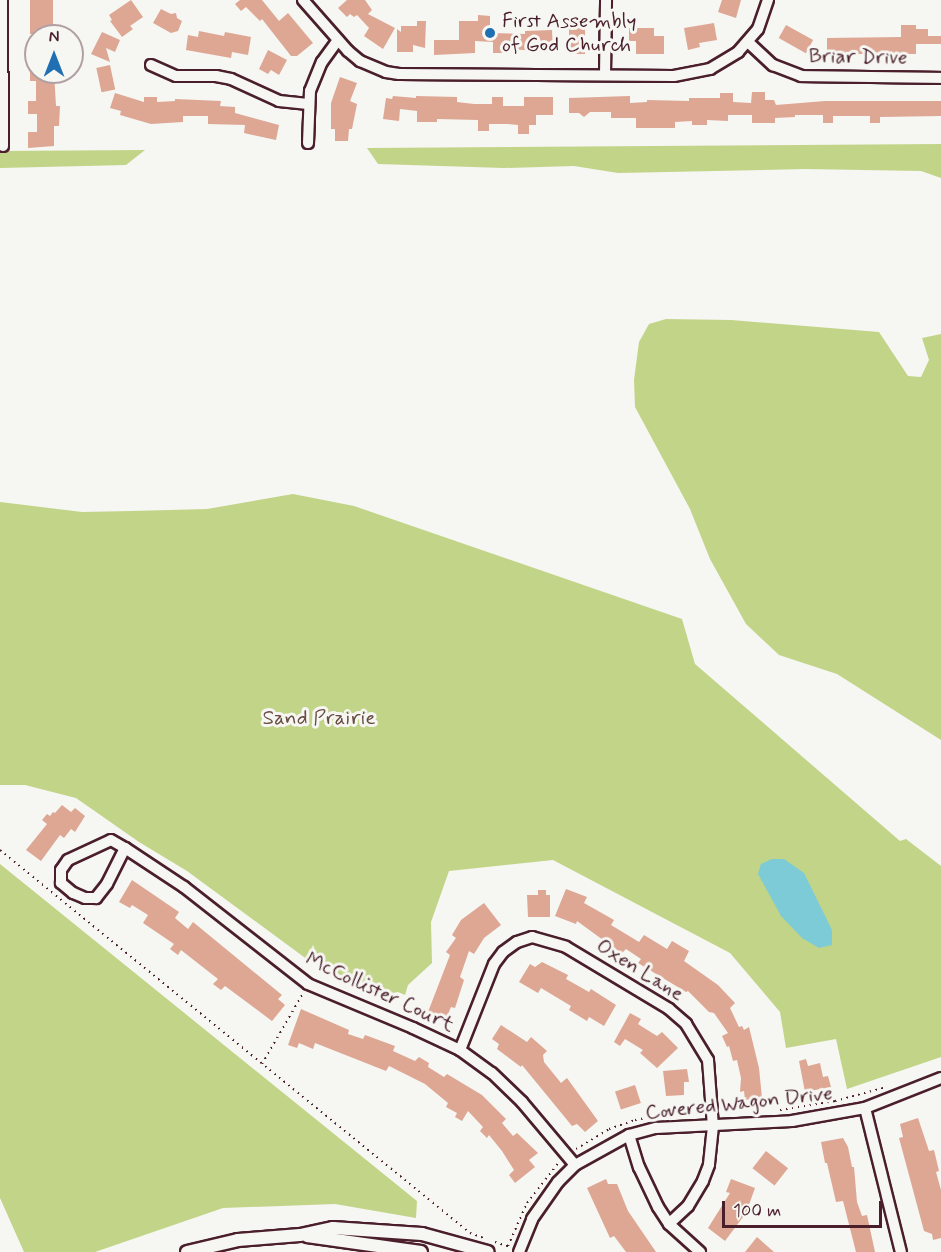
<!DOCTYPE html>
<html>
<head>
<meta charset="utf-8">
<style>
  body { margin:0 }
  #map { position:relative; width:941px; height:1252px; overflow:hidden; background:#f6f6f2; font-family:Mynerve,sans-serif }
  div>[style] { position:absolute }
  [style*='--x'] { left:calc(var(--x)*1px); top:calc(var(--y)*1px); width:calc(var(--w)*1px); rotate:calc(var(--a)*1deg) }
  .green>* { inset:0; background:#c2d488 }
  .water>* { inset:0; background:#7ccbd7 }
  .building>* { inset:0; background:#dda794; transform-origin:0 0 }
  .path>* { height:2px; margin-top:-1px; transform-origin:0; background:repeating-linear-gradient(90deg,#4a1f2b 0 1.5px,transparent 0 6px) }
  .roads { filter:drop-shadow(2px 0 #4a1f2b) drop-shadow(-2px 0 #4a1f2b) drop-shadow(0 2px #4a1f2b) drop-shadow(0 -2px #4a1f2b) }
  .minor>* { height:10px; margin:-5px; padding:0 5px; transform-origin:5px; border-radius:5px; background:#f6f6f2 }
  .tertiary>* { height:12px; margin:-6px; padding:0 6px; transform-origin:6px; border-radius:6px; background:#f6f6f2 }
  .dots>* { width:16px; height:16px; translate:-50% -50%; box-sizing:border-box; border:3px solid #f6f6f2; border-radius:50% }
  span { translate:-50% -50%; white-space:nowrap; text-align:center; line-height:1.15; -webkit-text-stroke:6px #f6f6f2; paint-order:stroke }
  .poi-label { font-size:21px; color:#4a1f2b }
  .left { translate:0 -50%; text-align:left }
  .street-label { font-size:21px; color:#4a1f2b }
  .park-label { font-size:21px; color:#684c42 }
  .north { position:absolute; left:24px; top:24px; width:60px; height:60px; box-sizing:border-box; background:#f6f6f2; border:2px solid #b1a0a2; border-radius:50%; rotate:0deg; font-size:16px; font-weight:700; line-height:24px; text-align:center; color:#4a1f2b }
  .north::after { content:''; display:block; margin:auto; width:21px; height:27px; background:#1f6fb2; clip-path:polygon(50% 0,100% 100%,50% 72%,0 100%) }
  .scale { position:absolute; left:722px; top:1201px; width:160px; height:27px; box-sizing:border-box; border:3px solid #4a1f2b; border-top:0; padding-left:8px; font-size:18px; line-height:21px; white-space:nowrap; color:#4a1f2b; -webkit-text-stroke:4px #f6f6f2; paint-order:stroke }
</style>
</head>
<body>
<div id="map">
  <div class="green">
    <div style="clip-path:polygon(941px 144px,941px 178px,921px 171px,805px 169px,618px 173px,574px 166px,504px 168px,378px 164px,367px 148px)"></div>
    <div style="clip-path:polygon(145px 150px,126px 165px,0 168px,0 151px)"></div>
    <div style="clip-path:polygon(666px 319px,731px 320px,879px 332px,908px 376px,921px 377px,929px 360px,922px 338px,941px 334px,941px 740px,837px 674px,779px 655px,746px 624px,710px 559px,690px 509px,635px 407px,634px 380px,639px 342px,649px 324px)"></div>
    <div style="clip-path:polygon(293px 494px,354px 506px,682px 619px,695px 664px,900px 841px,906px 839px,941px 866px,941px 1057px,847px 1089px,836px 1039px,786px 1048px,780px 1012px,730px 953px,553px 860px,449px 871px,431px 922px,432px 963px,408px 985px,405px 995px,398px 992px,384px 995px,308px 960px,187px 871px,139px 842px,76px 798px,25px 785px,0 785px,0 502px,82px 512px,132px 511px,207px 509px)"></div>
    <div style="clip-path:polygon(0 864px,417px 1201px,416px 1218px,335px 1204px,223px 1208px,95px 1252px,24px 1252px,0 1198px)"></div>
  </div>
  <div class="water">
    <div style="clip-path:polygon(772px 859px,784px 859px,804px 873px,832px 930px,832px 945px,819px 948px,802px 938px,781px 916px,758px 874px,761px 864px)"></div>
  </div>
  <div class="building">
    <div style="left:30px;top:0;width:23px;height:34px"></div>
    <div style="clip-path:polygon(131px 0,143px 17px,130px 26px,133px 29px,122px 37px,110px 21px,112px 20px,109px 15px)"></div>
    <div style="clip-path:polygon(240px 0,262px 0,279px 21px,288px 13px,313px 43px,297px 56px,291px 56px,262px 19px,260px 21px,246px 7px,241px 11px,235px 4px)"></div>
    <div style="clip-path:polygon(347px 0,365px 0,372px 10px,368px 14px,395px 28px,383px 49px,364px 36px,369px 28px,357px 15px,354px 17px,350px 14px,347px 17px,338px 8px)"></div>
    <div style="clip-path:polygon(722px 0,741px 0,736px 18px,718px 12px)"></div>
    <div style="clip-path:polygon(161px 9px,171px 14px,176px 13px,177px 18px,182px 21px,178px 31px,171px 33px,153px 23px)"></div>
    <div style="clip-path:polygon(478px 15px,490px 16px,490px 33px,525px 34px,525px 31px,552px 30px,553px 52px,509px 49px,509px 53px,493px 53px,493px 42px,475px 41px,475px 53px,434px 55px,434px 40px,459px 40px,459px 21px,478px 21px)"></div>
    <div style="left:569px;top:16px;width:16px;height:38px"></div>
    <div style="clip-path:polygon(417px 21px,426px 21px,425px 48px,413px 45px,413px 52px,397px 52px,397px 29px,401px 32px,401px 26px,417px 26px)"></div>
    <div style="clip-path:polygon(714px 23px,717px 40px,699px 43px,700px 47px,688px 50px,684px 28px)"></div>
    <div style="left:786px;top:25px;width:31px;height:15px;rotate:29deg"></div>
    <div style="clip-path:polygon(901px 25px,916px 25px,916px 29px,928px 29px,928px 36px,941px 36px,941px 44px,916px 44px,916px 54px,827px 54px,827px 38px,901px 37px)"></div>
    <div style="clip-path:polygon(629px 28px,654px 28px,654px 36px,664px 36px,664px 54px,636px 54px,636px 41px,629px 41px)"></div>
    <div style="clip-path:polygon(199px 31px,224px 36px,225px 32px,251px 37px,248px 55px,232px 52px,231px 58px,186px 50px,188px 35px,198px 37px)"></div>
    <div style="clip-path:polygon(102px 32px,120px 40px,115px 52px,106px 48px,110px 62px,91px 54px)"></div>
    <div style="clip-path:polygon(268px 50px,287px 60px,279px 75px,271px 70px,268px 74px,259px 69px)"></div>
    <div style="left:110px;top:65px;width:25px;height:14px;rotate:78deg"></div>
    <div style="clip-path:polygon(30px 72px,54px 72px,56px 106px,60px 106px,59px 126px,54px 126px,54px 146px,28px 148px,28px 132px,37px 132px,37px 114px,28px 114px,28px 101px,36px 101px,36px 81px,30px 81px)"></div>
    <div style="clip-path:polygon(340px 77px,357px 83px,350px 101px,357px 104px,352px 129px,349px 129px,348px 141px,335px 141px,335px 129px,331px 129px,331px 103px)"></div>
    <div style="clip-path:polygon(752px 92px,765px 92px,765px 100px,774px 100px,776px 105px,825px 101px,941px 101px,941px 116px,880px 117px,880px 123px,870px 123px,870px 116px,833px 116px,833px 123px,823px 123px,823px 115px,795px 115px,795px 117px,775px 118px,775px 123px,752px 123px,752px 115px,728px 115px,728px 121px,707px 120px,707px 125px,692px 125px,692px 121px,675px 122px,675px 128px,636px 128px,636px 118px,611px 118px,611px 112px,590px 112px,584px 117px,579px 113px,569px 113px,569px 98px,630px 96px,630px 103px,647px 102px,647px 100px,689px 101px,689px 98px,720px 98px,720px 93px,733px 93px,733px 102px,751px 103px)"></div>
    <div style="clip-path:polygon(115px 93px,144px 102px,144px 97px,157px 97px,157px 102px,175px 101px,175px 99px,221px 101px,220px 106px,235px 107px,235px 113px,279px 125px,276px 140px,244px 133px,245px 125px,208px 124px,208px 116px,183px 116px,183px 122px,151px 124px,120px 115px,121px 111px,110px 108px)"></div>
    <div style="clip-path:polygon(393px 96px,416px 98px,416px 96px,457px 97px,457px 102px,474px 104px,492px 104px,492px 97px,503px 97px,503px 106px,524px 106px,524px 97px,553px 97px,553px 115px,536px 115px,536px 125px,529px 125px,529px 134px,518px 134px,518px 125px,508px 124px,489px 124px,489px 131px,478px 131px,478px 120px,437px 119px,437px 122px,417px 122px,417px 111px,400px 109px,399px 121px,383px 119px,386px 98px,392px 99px)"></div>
    <div style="clip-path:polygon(62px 805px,71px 812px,75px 808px,85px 816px,75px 832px,71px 829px,64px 838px,60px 835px,41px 861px,26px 850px,47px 824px,42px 820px,47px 814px,50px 816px,53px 812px,55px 813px)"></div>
    <div style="clip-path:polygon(132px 880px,179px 912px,175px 918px,188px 929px,193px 922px,282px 995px,278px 999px,285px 1005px,272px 1021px,225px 986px,221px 990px,213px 984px,218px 979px,181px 950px,178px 955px,170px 949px,174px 944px,143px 923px,148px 915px,132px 905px,130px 908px,119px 902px)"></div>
    <div style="clip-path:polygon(566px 889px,587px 897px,584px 903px,614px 920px,611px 925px,639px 942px,644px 935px,667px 949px,672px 941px,689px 951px,684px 961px,718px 985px,735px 1003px,730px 1008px,739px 1027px,742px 1026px,744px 1030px,749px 1027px,759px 1068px,762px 1098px,745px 1100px,744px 1091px,740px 1092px,741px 1078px,737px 1060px,733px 1061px,729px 1046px,727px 1047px,722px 1036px,728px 1033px,714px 1013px,709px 1012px,688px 991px,686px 992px,638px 963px,641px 959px,626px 949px,622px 953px,614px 948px,577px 921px,576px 924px,555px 916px)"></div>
    <div style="clip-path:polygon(538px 890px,546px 890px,546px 895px,550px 895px,550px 917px,528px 917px,527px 895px,538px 895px)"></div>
    <div style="clip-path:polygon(484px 903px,501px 925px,484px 938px,474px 954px,469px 951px,460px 977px,464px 980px,455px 1008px,451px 1007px,446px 1019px,428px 1012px,450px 955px,446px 952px,456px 938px,452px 935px,461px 920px)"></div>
    <div style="clip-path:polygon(542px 962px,568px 975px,566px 979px,589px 992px,591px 989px,616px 1005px,604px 1026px,589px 1017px,587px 1021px,569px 1010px,571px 1006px,541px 988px,538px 993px,519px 982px,530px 964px,535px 967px)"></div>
    <div style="clip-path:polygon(301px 1009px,349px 1030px,348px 1034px,363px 1039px,365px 1035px,395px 1046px,393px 1051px,415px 1061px,419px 1057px,429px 1063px,428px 1067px,444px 1077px,447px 1074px,482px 1095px,506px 1119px,502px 1123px,513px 1136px,517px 1133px,538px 1153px,529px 1160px,535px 1167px,515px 1183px,509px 1175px,514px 1170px,502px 1151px,489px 1135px,487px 1138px,480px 1131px,483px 1127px,468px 1111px,462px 1121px,455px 1117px,457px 1113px,446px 1107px,448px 1103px,425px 1084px,389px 1066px,386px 1071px,315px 1043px,313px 1049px,299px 1043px,297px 1048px,288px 1045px)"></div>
    <div style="clip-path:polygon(630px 1013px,641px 1019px,638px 1024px,641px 1026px,657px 1036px,662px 1032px,678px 1048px,657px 1068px,640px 1053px,643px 1050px,625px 1039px,620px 1046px,614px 1042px)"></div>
    <div style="clip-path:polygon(501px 1025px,527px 1042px,531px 1037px,547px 1051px,543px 1055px,544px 1062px,561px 1083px,567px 1078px,598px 1121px,585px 1132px,577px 1124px,572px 1126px,522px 1065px,521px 1067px,497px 1049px,499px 1044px,492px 1039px)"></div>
    <div style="clip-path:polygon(806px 1059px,808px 1066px,820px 1063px,823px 1077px,828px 1076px,831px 1087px,805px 1092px,799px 1061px)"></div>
    <div style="clip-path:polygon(687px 1069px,689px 1082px,684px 1082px,684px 1095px,666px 1096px,663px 1071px)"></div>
    <div style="left:635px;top:1085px;width:19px;height:21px;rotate:72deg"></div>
    <div style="clip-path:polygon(918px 1118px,929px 1151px,934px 1150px,939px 1171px,936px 1172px,941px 1190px,941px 1238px,933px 1240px,932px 1234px,924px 1231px,899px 1138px,903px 1137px,900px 1124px)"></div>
    <div style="clip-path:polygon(843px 1138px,848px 1147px,852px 1167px,854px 1167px,857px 1202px,862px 1216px,867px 1215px,875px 1252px,856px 1252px,843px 1201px,836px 1202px,827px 1163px,825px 1163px,821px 1142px)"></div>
    <div style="left:766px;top:1151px;width:28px;height:22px;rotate:38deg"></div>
    <div style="clip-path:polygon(606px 1179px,608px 1184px,617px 1184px,628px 1211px,656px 1252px,626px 1252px,614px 1236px,610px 1238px,587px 1188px)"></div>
    <div style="clip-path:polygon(731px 1179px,755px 1188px,746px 1213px,725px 1241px,708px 1228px,730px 1193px,726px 1192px)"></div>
    <div style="clip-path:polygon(757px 1237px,774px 1252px,745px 1252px)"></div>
  </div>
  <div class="path">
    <div style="--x:0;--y:850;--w:606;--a:39.18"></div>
    <div style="--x:470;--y:1233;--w:15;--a:20"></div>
    <div style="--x:262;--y:1064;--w:80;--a:-59.9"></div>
    <div style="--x:780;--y:1110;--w:56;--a:-9.3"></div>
    <div style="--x:835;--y:1101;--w:50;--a:-15.2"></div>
    <div style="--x:576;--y:1149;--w:39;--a:-31"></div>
    <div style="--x:609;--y:1129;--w:28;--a:-19"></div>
    <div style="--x:635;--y:1120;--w:38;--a:-11"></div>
    <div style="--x:672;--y:1113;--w:31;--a:0"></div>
    <div style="--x:495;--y:1242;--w:16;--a:18"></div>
    <div style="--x:508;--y:1246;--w:47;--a:-66.2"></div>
    <div style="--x:527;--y:1203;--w:52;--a:-52"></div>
  </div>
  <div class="roads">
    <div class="minor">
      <div style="--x:2;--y:0;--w:146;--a:89.6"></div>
      <div style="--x:303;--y:0;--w:68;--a:48.6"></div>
      <div style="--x:348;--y:51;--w:16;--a:40"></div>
      <div style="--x:360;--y:61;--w:28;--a:23"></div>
      <div style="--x:386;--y:72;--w:13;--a:9"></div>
      <div style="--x:399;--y:74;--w:275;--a:0.4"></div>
      <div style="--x:674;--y:76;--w:37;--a:-11"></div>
      <div style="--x:710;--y:69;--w:33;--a:-31"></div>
      <div style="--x:738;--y:52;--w:30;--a:-49"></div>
      <div style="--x:758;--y:29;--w:31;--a:-71"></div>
      <div style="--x:749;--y:43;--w:33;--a:43"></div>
      <div style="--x:773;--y:65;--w:30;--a:21"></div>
      <div style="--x:801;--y:76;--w:140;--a:0.8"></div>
      <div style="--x:151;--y:65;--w:27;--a:24"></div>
      <div style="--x:176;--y:76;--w:40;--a:0"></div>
      <div style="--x:216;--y:76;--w:15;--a:11"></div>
      <div style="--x:231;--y:79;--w:53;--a:24.6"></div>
      <div style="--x:279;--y:101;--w:29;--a:6"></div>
      <div style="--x:605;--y:75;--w:75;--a:-89.2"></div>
      <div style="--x:308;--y:143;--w:52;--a:-87.8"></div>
      <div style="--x:310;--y:91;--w:31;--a:-68"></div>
      <div style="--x:322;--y:62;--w:27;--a:-54"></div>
      <div style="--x:125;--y:848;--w:40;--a:116.6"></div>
      <div style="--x:107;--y:884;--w:18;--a:128"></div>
      <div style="--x:96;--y:898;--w:11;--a:180"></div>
      <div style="--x:85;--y:898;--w:13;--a:-157"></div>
      <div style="--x:73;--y:893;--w:16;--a:-140"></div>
      <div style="--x:61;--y:883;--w:13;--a:-90"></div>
      <div style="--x:61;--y:870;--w:12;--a:-55"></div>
      <div style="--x:68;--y:860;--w:47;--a:-24.9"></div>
      <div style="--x:111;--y:840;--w:16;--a:30"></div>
      <div style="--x:125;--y:848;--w:71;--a:33.5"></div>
      <div style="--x:184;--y:887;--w:157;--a:38"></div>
      <div style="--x:308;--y:984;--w:114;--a:22.7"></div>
      <div style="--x:413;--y:1028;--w:52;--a:25.1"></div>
      <div style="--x:460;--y:1050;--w:39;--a:36"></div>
      <div style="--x:492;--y:1073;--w:42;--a:44"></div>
      <div style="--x:522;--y:1102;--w:82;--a:49.9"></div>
      <div style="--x:460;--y:1050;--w:92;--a:-68.4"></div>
      <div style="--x:494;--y:964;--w:15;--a:-53"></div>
      <div style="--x:503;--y:952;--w:17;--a:-36"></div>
      <div style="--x:517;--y:942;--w:16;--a:-18"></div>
      <div style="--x:532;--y:937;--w:35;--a:16"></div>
      <div style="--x:566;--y:947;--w:120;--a:31"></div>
      <div style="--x:669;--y:1009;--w:23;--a:41"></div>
      <div style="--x:686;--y:1024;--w:42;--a:58.6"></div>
      <div style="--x:708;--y:1060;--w:66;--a:85.7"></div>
      <div style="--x:713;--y:1126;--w:39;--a:96"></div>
      <div style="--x:709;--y:1165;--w:17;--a:111"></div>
      <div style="--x:703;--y:1181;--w:29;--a:121"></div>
      <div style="--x:688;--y:1206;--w:26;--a:137"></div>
      <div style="--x:865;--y:1108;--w:148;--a:76"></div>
      <div style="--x:629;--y:1135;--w:34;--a:73"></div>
      <div style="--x:639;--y:1167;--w:44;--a:64.6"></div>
      <div style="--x:658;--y:1207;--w:20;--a:57"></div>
      <div style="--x:669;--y:1224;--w:42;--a:42.1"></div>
      <div style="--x:519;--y:1252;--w:35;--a:-68"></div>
      <div style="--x:532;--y:1219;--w:45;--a:-54.9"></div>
      <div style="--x:558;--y:1182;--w:24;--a:-45"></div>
      <div style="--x:575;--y:1165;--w:62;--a:-29.1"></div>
      <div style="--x:629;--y:1135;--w:28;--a:-15"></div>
      <div style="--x:656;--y:1128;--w:136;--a:-2.9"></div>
      <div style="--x:792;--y:1121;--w:74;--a:-10.1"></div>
      <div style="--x:865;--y:1108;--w:82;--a:-21.5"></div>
    </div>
    <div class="tertiary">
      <div style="--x:307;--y:1236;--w:115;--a:8"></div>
      <div style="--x:187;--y:1252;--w:52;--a:-13.2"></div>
      <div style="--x:238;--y:1240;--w:62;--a:-4.6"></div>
      <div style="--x:300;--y:1235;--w:34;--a:-12"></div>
      <div style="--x:333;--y:1228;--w:89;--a:3.9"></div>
      <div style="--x:422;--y:1234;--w:68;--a:15.3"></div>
    </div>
  </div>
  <div class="dots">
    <div style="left:490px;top:33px;background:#1f6fb2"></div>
  </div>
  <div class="poi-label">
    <span class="left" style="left:502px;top:33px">First Assembly<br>of God Church</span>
  </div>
  <div class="street-label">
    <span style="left:858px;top:57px;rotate:1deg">Briar Drive</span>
    <span style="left:640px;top:970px;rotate:32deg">Oxen Lane</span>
    <span style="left:380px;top:992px;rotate:25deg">McCollister Court</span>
    <span style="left:739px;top:1103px;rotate:-6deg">Covered Wagon Drive</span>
  </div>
  <div class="park-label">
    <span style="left:319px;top:718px">Sand Prairie</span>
  </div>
  <div class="north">N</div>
  <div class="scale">100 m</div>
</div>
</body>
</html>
